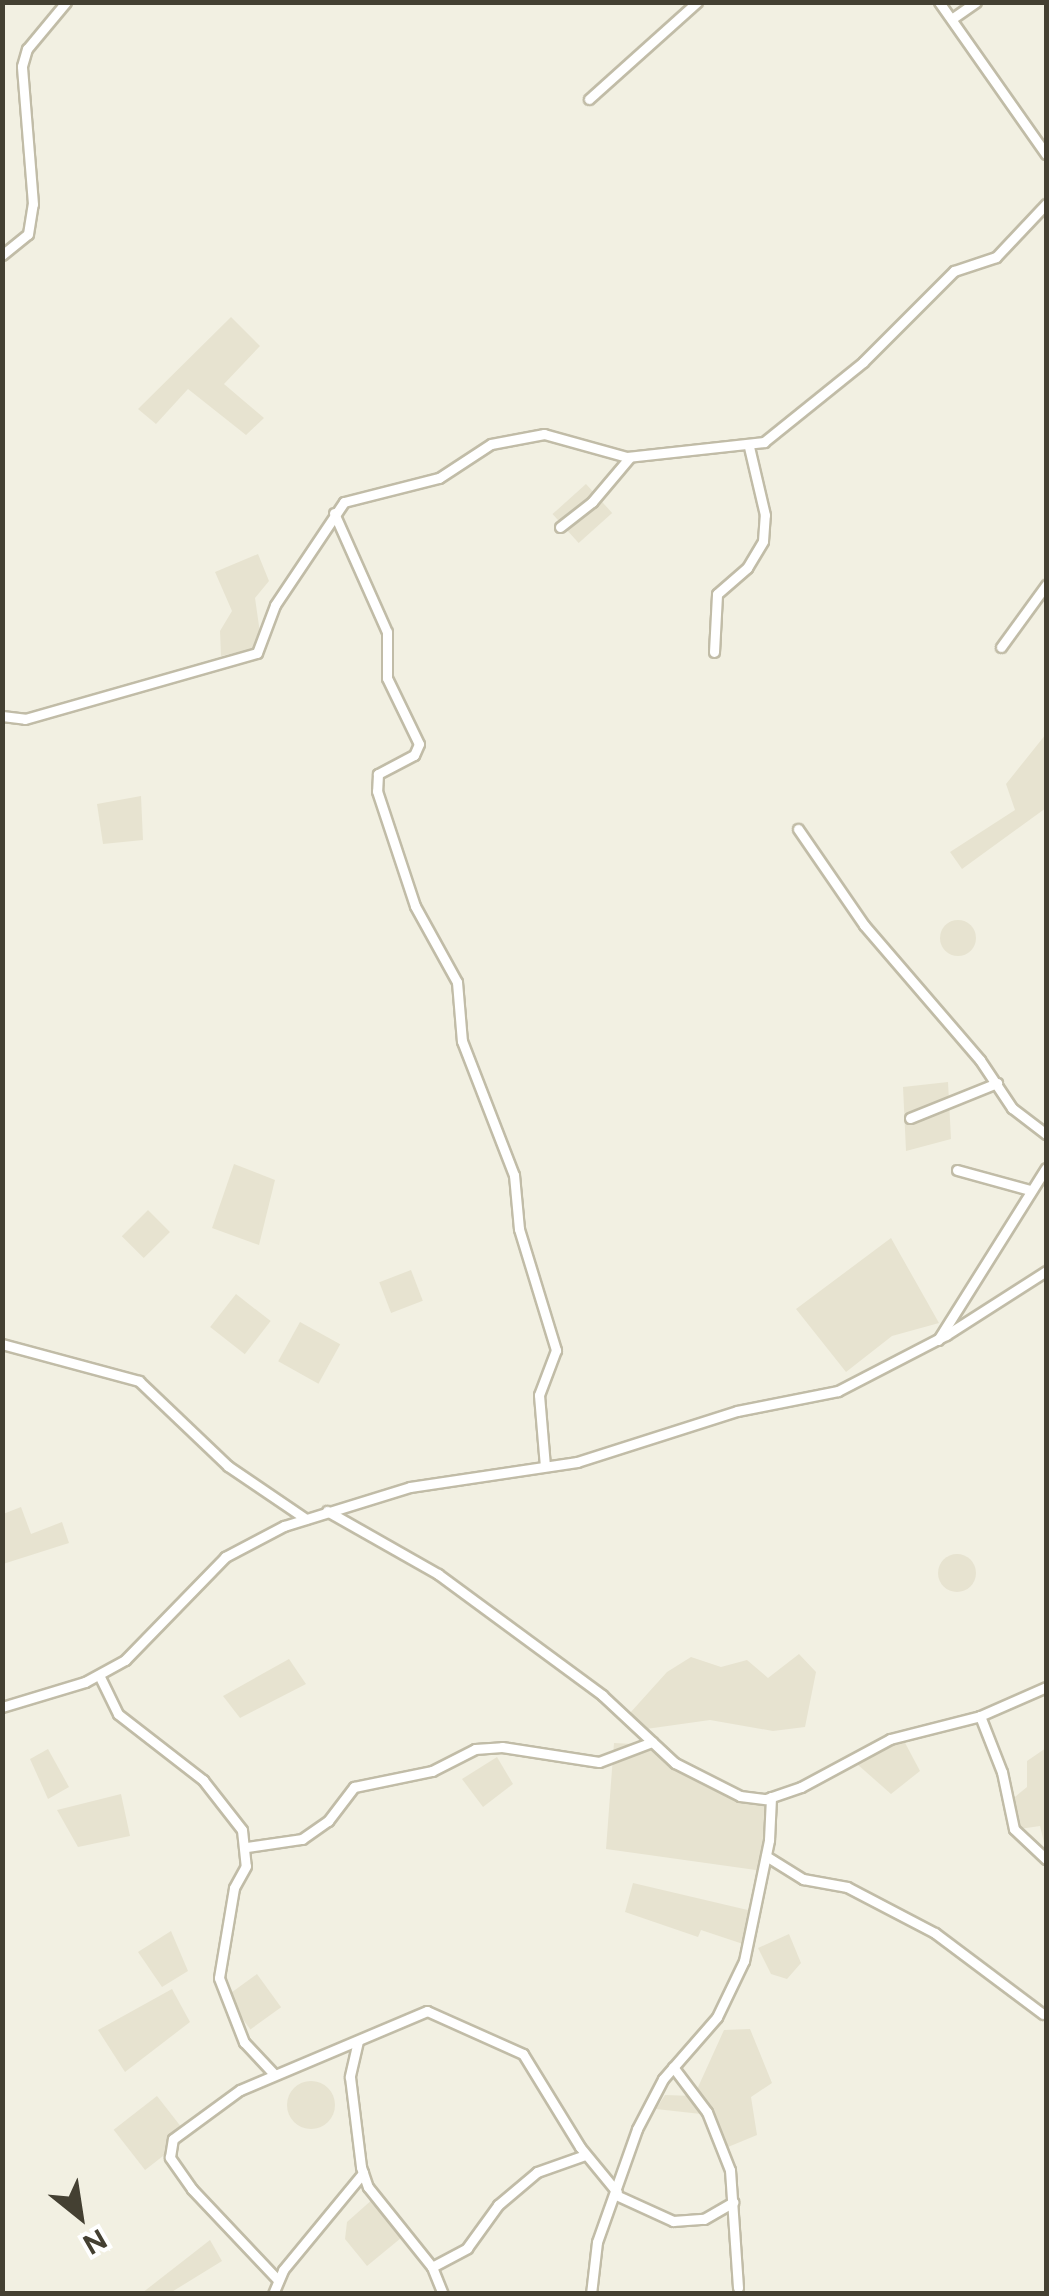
<!DOCTYPE html>
<html>
<head>
<meta charset="utf-8">
<style>
  body { margin:0 }
  #map { position:relative; width:1049px; height:2296px; overflow:hidden; background:#f2f0e2; font-family:Figtree,sans-serif }
  div>[style] { position:absolute }
  [style*='--x'] { left:calc(var(--x)*1px); top:calc(var(--y)*1px); width:calc(var(--w)*1px); rotate:calc(var(--a)*1deg) }
  .residential>* { inset:0; background:#e7e3d0; transform-origin:0 0 }
  .round { border-radius:50% }
  .roads { filter:drop-shadow(2px 0 #c1bca7) drop-shadow(-2px 0 #c1bca7) drop-shadow(0 2px #c1bca7) drop-shadow(0 -2px #c1bca7) }
  .minor>* { height:9px; margin:-4.5px; padding:0 4.5px; transform-origin:4.5px; border-radius:4.5px; background:#fff }
  span { translate:-50% -50%; white-space:nowrap; text-align:center; line-height:1.15; -webkit-text-stroke:8px #fff; paint-order:stroke }
  .frame { position:absolute; inset:0; border:5px solid #444032; pointer-events:none }
  .north { position:absolute; left:30px; top:2166px; width:100px; height:100px; -webkit-text-stroke:8px #fff; paint-order:stroke; rotate:150deg; font-size:28px; font-weight:700; line-height:40px; text-align:center; color:#444032 }
  .north::after { content:''; display:block; margin:auto; width:35px; height:45px; background:#444032; clip-path:polygon(50% 0,100% 100%,50% 72%,0 100%) }
</style>
</head>
<body>
<div id="map">
  <div class="residential">
    <div style="clip-path:polygon(231px 317px,260px 346px,224px 384px,264px 418px,246px 435px,188px 389px,156px 424px,138px 409px)"></div>
    <div style="left:586px;top:484px;width:39px;height:45px;rotate:48deg"></div>
    <div style="clip-path:polygon(258px 554px,269px 581px,255px 598px,262px 647px,221px 656px,220px 631px,232px 611px,215px 572px)"></div>
    <div style="clip-path:polygon(1046px 734px,1046px 808px,962px 869px,950px 852px,1015px 810px,1006px 784px)"></div>
    <div style="clip-path:polygon(141px 796px,143px 840px,103px 844px,97px 804px)"></div>
    <div class="round" style="left:940px;top:920px;width:36px;height:36px"></div>
    <div style="clip-path:polygon(948px 1082px,951px 1139px,906px 1151px,903px 1087px)"></div>
    <div style="clip-path:polygon(234px 1164px,275px 1180px,259px 1245px,212px 1228px)"></div>
    <div style="left:148px;top:1210px;width:31px;height:37px;rotate:45deg"></div>
    <div style="clip-path:polygon(891px 1238px,939px 1323px,892px 1336px,846px 1372px,796px 1309px)"></div>
    <div style="left:411px;top:1270px;width:33px;height:34px;rotate:69deg"></div>
    <div style="left:236px;top:1294px;width:44px;height:42px;rotate:38deg"></div>
    <div style="left:300px;top:1322px;width:46px;height:45px;rotate:29deg"></div>
    <div style="clip-path:polygon(21px 1507px,31px 1534px,62px 1522px,69px 1543px,3px 1564px,3px 1514px)"></div>
    <div class="round" style="left:938px;top:1554px;width:38px;height:38px"></div>
    <div style="clip-path:polygon(799px 1654px,816px 1672px,805px 1727px,773px 1731px,710px 1720px,646px 1729px,630px 1713px,667px 1672px,691px 1657px,721px 1667px,747px 1660px,768px 1678px)"></div>
    <div style="clip-path:polygon(289px 1659px,306px 1684px,240px 1718px,223px 1696px)"></div>
    <div style="clip-path:polygon(903px 1739px,920px 1771px,891px 1794px,857px 1764px)"></div>
    <div style="clip-path:polygon(614px 1743px,652px 1745px,767px 1807px,763px 1871px,606px 1849px)"></div>
    <div style="clip-path:polygon(1046px 1748px,1046px 1851px,1040px 1826px,1013px 1830px,1010px 1801px,1027px 1787px,1027px 1761px)"></div>
    <div style="clip-path:polygon(48px 1749px,69px 1787px,48px 1799px,30px 1759px)"></div>
    <div style="clip-path:polygon(497px 1757px,513px 1784px,483px 1807px,462px 1779px)"></div>
    <div style="clip-path:polygon(121px 1794px,130px 1836px,78px 1847px,57px 1810px)"></div>
    <div style="clip-path:polygon(633px 1883px,752px 1911px,743px 1944px,701px 1930px,698px 1937px,625px 1912px)"></div>
    <div style="clip-path:polygon(171px 1931px,188px 1971px,162px 1987px,138px 1952px)"></div>
    <div style="clip-path:polygon(789px 1934px,801px 1963px,787px 1979px,771px 1974px,758px 1948px)"></div>
    <div style="left:257px;top:1974px;width:41px;height:38px;rotate:54deg"></div>
    <div style="clip-path:polygon(172px 1989px,190px 2022px,125px 2072px,98px 2030px)"></div>
    <div style="clip-path:polygon(750px 2029px,772px 2083px,751px 2097px,757px 2135px,716px 2152px,701px 2114px,656px 2109px,665px 2095px,694px 2096px,724px 2030px)"></div>
    <div class="round" style="left:287px;top:2081px;width:48px;height:48px"></div>
    <div style="left:157px;top:2096px;width:51px;height:55px;rotate:52deg"></div>
    <div style="clip-path:polygon(374px 2198px,401px 2238px,367px 2266px,345px 2239px,347px 2222px)"></div>
    <div style="clip-path:polygon(210px 2240px,222px 2261px,170px 2293px,142px 2293px)"></div>
  </div>
  <div class="roads">
    <div class="minor">
      <div style="--x:939;--y:2;--w:186;--a:54.9"></div>
      <div style="--x:953;--y:18;--w:28;--a:-35"></div>
      <div style="--x:589;--y:99;--w:145;--a:-41.9"></div>
      <div style="--x:2;--y:255;--w:33;--a:-39"></div>
      <div style="--x:28;--y:234;--w:30;--a:-81"></div>
      <div style="--x:33;--y:204;--w:138;--a:-94.6"></div>
      <div style="--x:22;--y:66;--w:18;--a:-74"></div>
      <div style="--x:27;--y:49;--w:61;--a:-50.3"></div>
      <div style="--x:334;--y:513;--w:130;--a:66"></div>
      <div style="--x:387;--y:632;--w:46;--a:90"></div>
      <div style="--x:387;--y:678;--w:73;--a:64.1"></div>
      <div style="--x:419;--y:744;--w:12;--a:114"></div>
      <div style="--x:414;--y:755;--w:41;--a:152.2"></div>
      <div style="--x:378;--y:774;--w:17;--a:93"></div>
      <div style="--x:377;--y:791;--w:121;--a:71.7"></div>
      <div style="--x:415;--y:906;--w:87;--a:61.1"></div>
      <div style="--x:457;--y:982;--w:59;--a:85.2"></div>
      <div style="--x:462;--y:1041;--w:144;--a:68.8"></div>
      <div style="--x:514;--y:1175;--w:54;--a:84.7"></div>
      <div style="--x:519;--y:1229;--w:127;--a:73"></div>
      <div style="--x:556;--y:1350;--w:48;--a:110.7"></div>
      <div style="--x:539;--y:1395;--w:71;--a:85.2"></div>
      <div style="--x:560;--y:527;--w:41;--a:-38"></div>
      <div style="--x:592;--y:502;--w:59;--a:-49.8"></div>
      <div style="--x:1001;--y:647;--w:77;--a:-54"></div>
      <div style="--x:714;--y:652;--w:58;--a:-87"></div>
      <div style="--x:717;--y:594;--w:40;--a:-41"></div>
      <div style="--x:747;--y:568;--w:31;--a:-59"></div>
      <div style="--x:763;--y:541;--w:26;--a:-86"></div>
      <div style="--x:765;--y:515;--w:70;--a:-103.2"></div>
      <div style="--x:2;--y:716;--w:23;--a:7"></div>
      <div style="--x:25;--y:719;--w:241;--a:-15.9"></div>
      <div style="--x:257;--y:653;--w:51;--a:-69.4"></div>
      <div style="--x:275;--y:605;--w:124;--a:-56.2"></div>
      <div style="--x:344;--y:502;--w:98;--a:-14.2"></div>
      <div style="--x:439;--y:478;--w:62;--a:-33.2"></div>
      <div style="--x:491;--y:444;--w:54;--a:-10.7"></div>
      <div style="--x:544;--y:434;--w:86;--a:15.5"></div>
      <div style="--x:627;--y:457;--w:138;--a:-6.2"></div>
      <div style="--x:764;--y:442;--w:127;--a:-38.9"></div>
      <div style="--x:863;--y:362;--w:129;--a:-45"></div>
      <div style="--x:954;--y:271;--w:44;--a:-18.4"></div>
      <div style="--x:996;--y:257;--w:73;--a:-46.7"></div>
      <div style="--x:798;--y:829;--w:116;--a:55.5"></div>
      <div style="--x:864;--y:925;--w:178;--a:49.3"></div>
      <div style="--x:980;--y:1060;--w:58;--a:56.3"></div>
      <div style="--x:1012;--y:1108;--w:43;--a:37.4"></div>
      <div style="--x:910;--y:1118;--w:94;--a:-21.9"></div>
      <div style="--x:957;--y:1170;--w:76;--a:15.3"></div>
      <div style="--x:938;--y:1340;--w:203;--a:-57.9"></div>
      <div style="--x:2;--y:1344;--w:142;--a:15.1"></div>
      <div style="--x:139;--y:1381;--w:123;--a:43.7"></div>
      <div style="--x:228;--y:1466;--w:94;--a:34.2"></div>
      <div style="--x:327;--y:1511;--w:128;--a:29.6"></div>
      <div style="--x:438;--y:1574;--w:204;--a:36.4"></div>
      <div style="--x:602;--y:1695;--w:100;--a:43"></div>
      <div style="--x:675;--y:1763;--w:73;--a:26.9"></div>
      <div style="--x:740;--y:1796;--w:26;--a:7"></div>
      <div style="--x:766;--y:1799;--w:37;--a:-19"></div>
      <div style="--x:801;--y:1787;--w:101;--a:-28.3"></div>
      <div style="--x:890;--y:1739;--w:93;--a:-14.3"></div>
      <div style="--x:980;--y:1716;--w:72;--a:-23.7"></div>
      <div style="--x:99;--y:1675;--w:43;--a:64"></div>
      <div style="--x:118;--y:1714;--w:108;--a:37.8"></div>
      <div style="--x:203;--y:1780;--w:63;--a:52"></div>
      <div style="--x:242;--y:1830;--w:36;--a:84"></div>
      <div style="--x:246;--y:1866;--w:25;--a:119"></div>
      <div style="--x:234;--y:1888;--w:91;--a:99.5"></div>
      <div style="--x:219;--y:1978;--w:69;--a:68.7"></div>
      <div style="--x:244;--y:2042;--w:44;--a:46.8"></div>
      <div style="--x:2;--y:1707;--w:87;--a:-16.8"></div>
      <div style="--x:85;--y:1682;--w:46;--a:-28.8"></div>
      <div style="--x:125;--y:1660;--w:144;--a:-45.8"></div>
      <div style="--x:225;--y:1557;--w:67;--a:-27.7"></div>
      <div style="--x:284;--y:1526;--w:132;--a:-17.2"></div>
      <div style="--x:410;--y:1487;--w:169;--a:-8.5"></div>
      <div style="--x:577;--y:1462;--w:168;--a:-17.7"></div>
      <div style="--x:737;--y:1411;--w:103;--a:-11.2"></div>
      <div style="--x:838;--y:1391;--w:122;--a:-27.4"></div>
      <div style="--x:946;--y:1335;--w:119;--a:-32.6"></div>
      <div style="--x:980;--y:1716;--w:60;--a:68.6"></div>
      <div style="--x:1002;--y:1772;--w:58;--a:78.1"></div>
      <div style="--x:1014;--y:1829;--w:44;--a:43.2"></div>
      <div style="--x:247;--y:1847;--w:56;--a:-8.3"></div>
      <div style="--x:302;--y:1839;--w:32;--a:-35"></div>
      <div style="--x:328;--y:1821;--w:43;--a:-52.6"></div>
      <div style="--x:354;--y:1787;--w:80;--a:-11.6"></div>
      <div style="--x:432;--y:1771;--w:48;--a:-27.1"></div>
      <div style="--x:475;--y:1749;--w:27;--a:-4"></div>
      <div style="--x:502;--y:1747;--w:98;--a:8.8"></div>
      <div style="--x:599;--y:1762;--w:57;--a:-20.7"></div>
      <div style="--x:766;--y:1856;--w:44;--a:31.9"></div>
      <div style="--x:803;--y:1879;--w:45;--a:10.3"></div>
      <div style="--x:847;--y:1887;--w:99;--a:27.6"></div>
      <div style="--x:935;--y:1933;--w:135;--a:36.9"></div>
      <div style="--x:358;--y:2041;--w:37;--a:103"></div>
      <div style="--x:350;--y:2077;--w:91;--a:83"></div>
      <div style="--x:361;--y:2167;--w:21;--a:71"></div>
      <div style="--x:368;--y:2187;--w:102;--a:51.3"></div>
      <div style="--x:432;--y:2267;--w:29;--a:68"></div>
      <div style="--x:673;--y:2067;--w:56;--a:52.9"></div>
      <div style="--x:707;--y:2112;--w:62;--a:68.4"></div>
      <div style="--x:730;--y:2170;--w:118;--a:86.1"></div>
      <div style="--x:616;--y:2195;--w:63;--a:24.5"></div>
      <div style="--x:673;--y:2221;--w:31;--a:-4"></div>
      <div style="--x:704;--y:2219;--w:34;--a:-30"></div>
      <div style="--x:432;--y:2267;--w:40;--a:-28"></div>
      <div style="--x:467;--y:2248;--w:53;--a:-54.2"></div>
      <div style="--x:498;--y:2205;--w:51;--a:-40.2"></div>
      <div style="--x:537;--y:2172;--w:51;--a:-19.5"></div>
      <div style="--x:277;--y:2279;--w:124;--a:-133.4"></div>
      <div style="--x:192;--y:2189;--w:39;--a:-125"></div>
      <div style="--x:170;--y:2157;--w:18;--a:-81"></div>
      <div style="--x:173;--y:2139;--w:83;--a:-36.2"></div>
      <div style="--x:240;--y:2090;--w:203;--a:-22.9"></div>
      <div style="--x:427;--y:2011;--w:105;--a:24.1"></div>
      <div style="--x:523;--y:2054;--w:109;--a:58.5"></div>
      <div style="--x:580;--y:2147;--w:58;--a:50.6"></div>
      <div style="--x:273;--y:2294;--w:26;--a:-67"></div>
      <div style="--x:283;--y:2270;--w:126;--a:-50.5"></div>
      <div style="--x:591;--y:2294;--w:52;--a:-83.4"></div>
      <div style="--x:597;--y:2242;--w:120;--a:-70.5"></div>
      <div style="--x:637;--y:2129;--w:56;--a:-62.5"></div>
      <div style="--x:663;--y:2079;--w:82;--a:-48.9"></div>
      <div style="--x:717;--y:2017;--w:62;--a:-64.3"></div>
      <div style="--x:744;--y:1961;--w:124;--a:-78.3"></div>
      <div style="--x:769;--y:1840;--w:43;--a:-87.3"></div>
    </div>
  </div>
  <div class="frame"></div>
  <div class="north">N</div>
</div>
</body>
</html>
